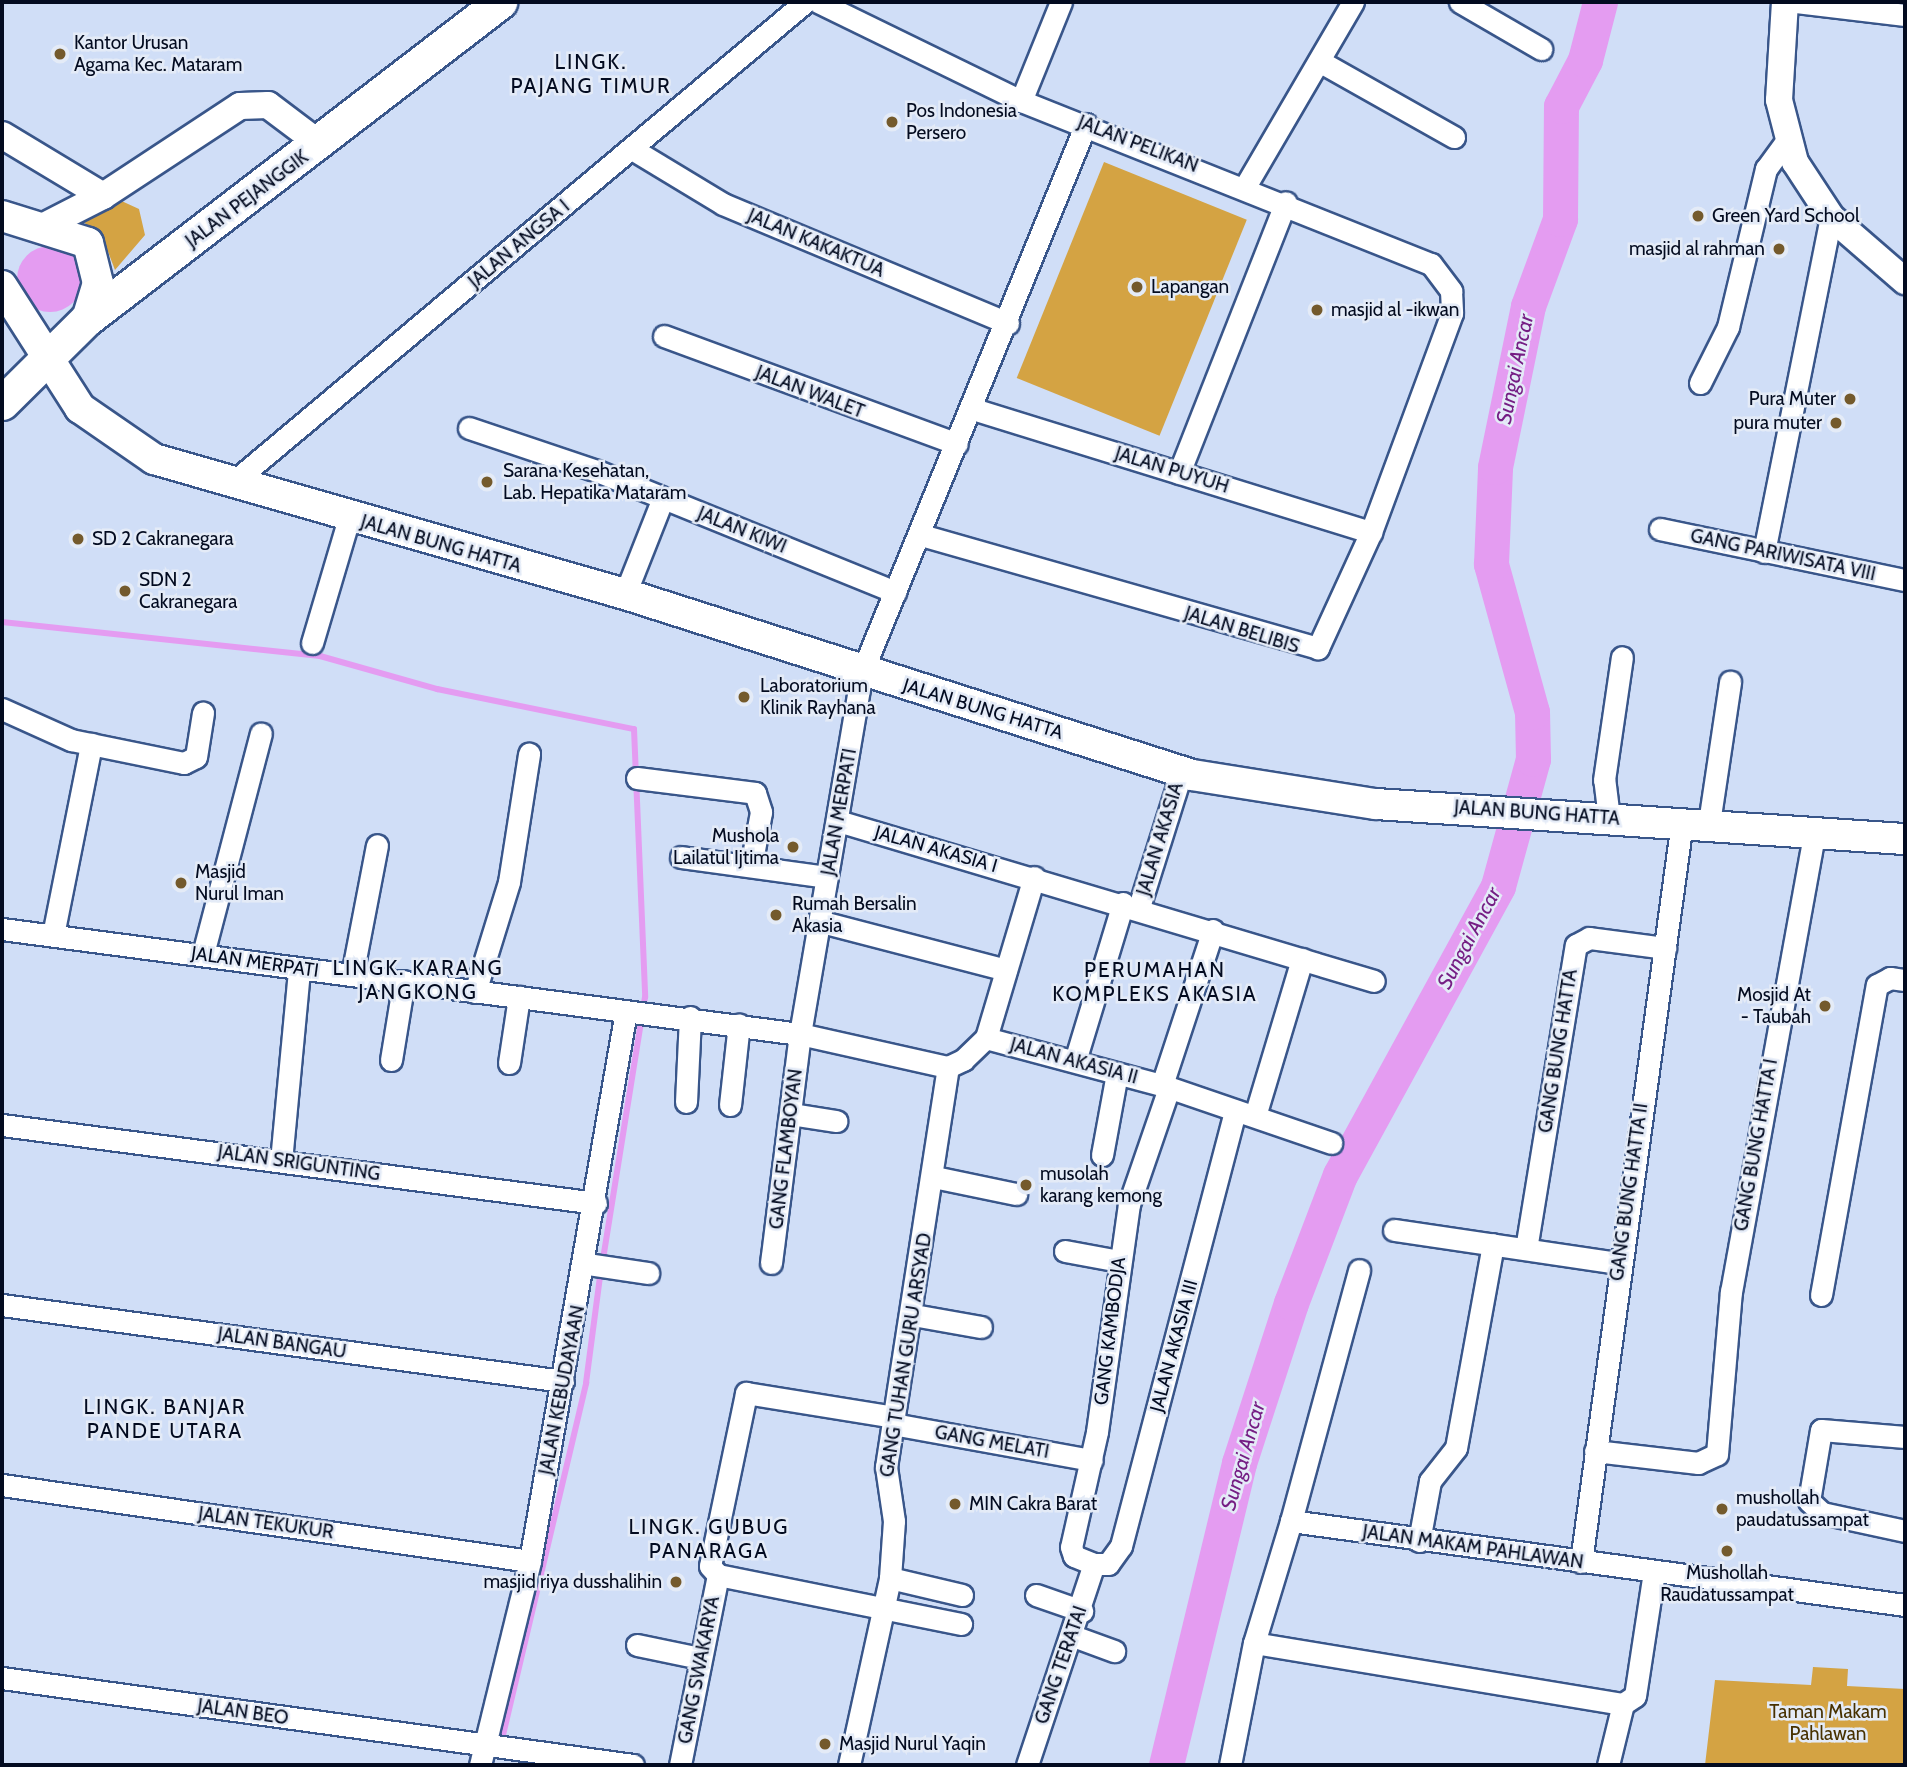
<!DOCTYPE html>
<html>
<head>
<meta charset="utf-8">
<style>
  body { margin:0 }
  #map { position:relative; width:1907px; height:1767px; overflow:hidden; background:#d0def7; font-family:Cabin,sans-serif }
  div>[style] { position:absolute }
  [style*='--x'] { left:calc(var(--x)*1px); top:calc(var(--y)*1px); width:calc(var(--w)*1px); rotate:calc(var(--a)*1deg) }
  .green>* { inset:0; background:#d4a343; transform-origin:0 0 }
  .water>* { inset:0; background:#e49cf1 }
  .round { border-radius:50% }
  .stream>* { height:6px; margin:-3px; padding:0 3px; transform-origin:3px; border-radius:3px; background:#e49cf1 }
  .river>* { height:35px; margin:-17.5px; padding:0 17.5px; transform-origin:17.5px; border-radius:17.5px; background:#e49cf1 }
  .roads { filter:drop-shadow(2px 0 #39568a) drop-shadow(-2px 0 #39568a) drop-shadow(0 2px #39568a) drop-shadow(0 -2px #39568a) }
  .minor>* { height:21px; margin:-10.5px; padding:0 10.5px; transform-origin:10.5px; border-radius:10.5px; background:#fff }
  .tertiary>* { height:26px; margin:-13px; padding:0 13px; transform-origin:13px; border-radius:13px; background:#fff }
  .secondary>* { height:30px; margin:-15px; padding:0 15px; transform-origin:15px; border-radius:15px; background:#fff }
  .primary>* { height:33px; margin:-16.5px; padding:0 16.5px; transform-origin:16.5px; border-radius:16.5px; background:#fff }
  .dots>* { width:19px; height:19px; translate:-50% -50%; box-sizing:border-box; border:4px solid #e4ebf7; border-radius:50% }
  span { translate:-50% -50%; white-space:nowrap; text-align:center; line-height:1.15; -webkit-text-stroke:5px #e4ebf7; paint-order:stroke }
  .poi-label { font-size:19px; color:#030b20 }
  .left { translate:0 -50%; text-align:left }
  .right { translate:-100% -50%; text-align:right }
  .street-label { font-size:19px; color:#030b20 }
  .park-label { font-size:19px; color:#473100 }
  .neighbourhood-label { font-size:21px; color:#030b20; letter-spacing:2px }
  .water-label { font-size:21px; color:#751e84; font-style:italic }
  .frame { position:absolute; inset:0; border:4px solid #030b20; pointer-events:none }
</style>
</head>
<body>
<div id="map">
  <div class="green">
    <div style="left:1104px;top:162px;width:154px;height:233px;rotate:22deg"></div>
    <div style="clip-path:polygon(115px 198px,139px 209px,145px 235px,115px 270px,102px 236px,78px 218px)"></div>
    <div style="clip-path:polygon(1813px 1667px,1848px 1669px,1847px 1686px,1905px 1689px,1905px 1765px,1705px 1765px,1715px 1680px,1811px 1685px)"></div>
  </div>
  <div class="water">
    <div class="round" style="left:17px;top:246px;width:66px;height:66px"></div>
  </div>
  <div class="stream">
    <div style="--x:2;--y:622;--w:320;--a:6.1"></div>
    <div style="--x:320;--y:656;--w:122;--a:15.8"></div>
    <div style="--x:437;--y:689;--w:201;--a:11.5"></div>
    <div style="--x:634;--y:729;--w:268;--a:87.6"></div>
    <div style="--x:645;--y:997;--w:260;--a:99.1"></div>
    <div style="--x:503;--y:1735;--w:362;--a:-76.7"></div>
    <div style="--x:586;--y:1383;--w:108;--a:-82.5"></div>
  </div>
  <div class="river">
    <div style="--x:1166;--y:1765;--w:311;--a:-76.4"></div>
    <div style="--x:1239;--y:1463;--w:168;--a:-72"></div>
    <div style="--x:1291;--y:1303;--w:137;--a:-69.1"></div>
    <div style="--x:1340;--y:1175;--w:329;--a:-61.3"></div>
    <div style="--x:1498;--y:886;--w:132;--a:-74.6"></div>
    <div style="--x:1533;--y:759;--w:47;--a:-91.2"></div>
    <div style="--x:1532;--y:712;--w:154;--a:-105.5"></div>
    <div style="--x:1491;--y:564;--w:97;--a:-87.6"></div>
    <div style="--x:1495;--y:467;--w:164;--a:-78.4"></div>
    <div style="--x:1528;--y:306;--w:93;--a:-69.8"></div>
    <div style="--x:1560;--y:219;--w:113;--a:-89.5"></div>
    <div style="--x:1561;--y:106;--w:52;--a:-62.4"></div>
    <div style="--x:1585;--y:60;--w:60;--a:-75.5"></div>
  </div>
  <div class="roads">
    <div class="minor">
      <div style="--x:818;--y:2;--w:226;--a:26"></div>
      <div style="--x:1021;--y:101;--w:441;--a:21.7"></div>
      <div style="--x:1431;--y:264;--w:34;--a:53"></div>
      <div style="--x:1451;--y:291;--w:22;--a:87"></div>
      <div style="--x:1452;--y:313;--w:233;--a:110.3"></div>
      <div style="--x:1371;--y:532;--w:128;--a:114.6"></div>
      <div style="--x:1318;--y:648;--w:414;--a:-164.1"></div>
      <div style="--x:1460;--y:2;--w:94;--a:30.1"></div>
      <div style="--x:1796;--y:2;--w:110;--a:6.8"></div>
      <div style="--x:1319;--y:61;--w:155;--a:29.4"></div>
      <div style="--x:1021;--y:101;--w:107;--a:-68"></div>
      <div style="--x:632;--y:149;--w:106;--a:31.1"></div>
      <div style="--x:723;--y:204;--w:309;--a:22.7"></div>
      <div style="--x:1246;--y:185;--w:212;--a:-59.7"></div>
      <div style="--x:664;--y:336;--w:312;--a:20.2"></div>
      <div style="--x:1700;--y:383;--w:63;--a:-63.4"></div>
      <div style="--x:1728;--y:327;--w:163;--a:-76.5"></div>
      <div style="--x:1766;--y:169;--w:36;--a:-54"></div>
      <div style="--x:973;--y:409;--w:417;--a:17.2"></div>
      <div style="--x:469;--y:428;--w:135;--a:18.6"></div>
      <div style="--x:597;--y:471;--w:322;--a:22.1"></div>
      <div style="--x:1179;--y:473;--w:291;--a:-68.5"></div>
      <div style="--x:231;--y:484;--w:750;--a:-40.02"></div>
      <div style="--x:1660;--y:529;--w:250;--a:11.8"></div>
      <div style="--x:1764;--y:552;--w:342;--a:-78.7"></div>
      <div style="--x:625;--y:594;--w:103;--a:-68.4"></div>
      <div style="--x:312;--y:643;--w:130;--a:-73.5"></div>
      <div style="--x:2;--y:709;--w:76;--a:24.2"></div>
      <div style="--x:71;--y:740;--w:115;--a:11.5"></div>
      <div style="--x:184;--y:763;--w:13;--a:-27"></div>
      <div style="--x:196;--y:757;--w:45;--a:-81"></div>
      <div style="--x:637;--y:778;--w:119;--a:7.2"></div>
      <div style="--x:755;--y:793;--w:20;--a:72"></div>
      <div style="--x:761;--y:812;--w:55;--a:100.5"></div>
      <div style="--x:1609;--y:818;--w:38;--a:-97"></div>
      <div style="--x:1604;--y:780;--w:124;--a:-81.7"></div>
      <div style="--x:838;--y:821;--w:559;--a:16.62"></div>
      <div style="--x:1709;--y:823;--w:143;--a:-81.5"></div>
      <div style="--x:681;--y:857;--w:147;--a:7.8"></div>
      <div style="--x:1139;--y:907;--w:143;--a:-72.5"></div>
      <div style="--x:822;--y:922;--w:190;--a:14.6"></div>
      <div style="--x:2;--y:929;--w:805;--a:7.5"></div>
      <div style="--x:800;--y:1034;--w:367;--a:-80.3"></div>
      <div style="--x:862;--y:672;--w:592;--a:-67.77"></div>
      <div style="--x:53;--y:935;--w:195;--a:-78.7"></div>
      <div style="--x:203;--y:954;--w:228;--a:-75.3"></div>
      <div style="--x:352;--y:975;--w:132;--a:-79.1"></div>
      <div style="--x:475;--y:992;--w:115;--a:-72.8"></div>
      <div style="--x:509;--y:882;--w:130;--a:-81.1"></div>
      <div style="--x:986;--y:1038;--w:182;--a:15"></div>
      <div style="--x:1162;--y:1085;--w:179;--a:18.9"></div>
      <div style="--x:391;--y:1060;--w:80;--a:-80.7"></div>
      <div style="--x:1075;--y:1061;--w:165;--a:-73.1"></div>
      <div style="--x:509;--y:1063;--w:67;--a:-81.4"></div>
      <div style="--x:1162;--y:1085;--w:163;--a:-71.8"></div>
      <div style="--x:1169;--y:1088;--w:123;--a:109"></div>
      <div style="--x:1129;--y:1204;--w:230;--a:98"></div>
      <div style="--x:1097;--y:1432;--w:118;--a:102.7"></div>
      <div style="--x:1071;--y:1547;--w:9;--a:72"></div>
      <div style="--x:1074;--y:1556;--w:22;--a:22"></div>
      <div style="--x:1094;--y:1564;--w:14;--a:0"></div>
      <div style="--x:1108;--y:1564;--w:22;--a:-54"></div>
      <div style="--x:1121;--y:1546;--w:450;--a:-75.3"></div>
      <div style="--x:686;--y:1102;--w:85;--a:-87.3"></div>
      <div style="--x:730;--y:1105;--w:81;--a:-83.7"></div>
      <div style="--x:791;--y:1114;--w:46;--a:8.8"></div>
      <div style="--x:1255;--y:1116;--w:164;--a:-73.3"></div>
      <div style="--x:2;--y:1125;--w:599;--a:7.48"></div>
      <div style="--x:1102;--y:1155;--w:83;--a:-79.6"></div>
      <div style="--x:281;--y:1161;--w:193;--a:-84.6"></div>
      <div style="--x:934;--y:1177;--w:84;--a:11.7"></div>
      <div style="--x:1394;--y:1230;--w:225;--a:8.4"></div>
      <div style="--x:1526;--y:1249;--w:308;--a:-80.7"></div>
      <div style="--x:1576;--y:945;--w:15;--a:-28"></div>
      <div style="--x:1589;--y:938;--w:77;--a:7.5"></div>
      <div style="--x:1065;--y:1251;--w:55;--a:10.5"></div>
      <div style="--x:771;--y:1263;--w:231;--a:-82.8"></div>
      <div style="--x:800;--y:1034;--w:152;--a:12.6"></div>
      <div style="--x:948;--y:1067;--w:17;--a:-25"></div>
      <div style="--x:963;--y:1060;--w:32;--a:-44"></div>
      <div style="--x:986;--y:1038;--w:168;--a:-73.4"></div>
      <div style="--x:587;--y:1264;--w:62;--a:8.4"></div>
      <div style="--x:1821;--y:1295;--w:315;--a:-79.8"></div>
      <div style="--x:1877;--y:985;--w:15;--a:-28"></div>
      <div style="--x:1890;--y:978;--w:15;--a:8"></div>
      <div style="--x:2;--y:1305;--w:566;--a:7.72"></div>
      <div style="--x:913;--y:1315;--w:69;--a:10"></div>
      <div style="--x:893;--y:1424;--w:202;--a:10.3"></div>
      <div style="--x:1905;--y:1437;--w:84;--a:-175.2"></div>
      <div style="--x:1821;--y:1430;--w:72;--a:99.6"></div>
      <div style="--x:1809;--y:1501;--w:18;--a:43"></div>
      <div style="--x:1822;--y:1513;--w:85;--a:12.2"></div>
      <div style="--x:1595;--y:1451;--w:104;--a:6.6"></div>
      <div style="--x:1698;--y:1463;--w:21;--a:-25"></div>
      <div style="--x:1717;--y:1454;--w:163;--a:-85.1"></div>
      <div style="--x:1731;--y:1292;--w:468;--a:-79.7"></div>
      <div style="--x:2;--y:1485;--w:533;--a:8.19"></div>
      <div style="--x:1291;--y:1521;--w:260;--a:-74.8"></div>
      <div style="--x:1419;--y:1541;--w:61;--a:-79.6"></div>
      <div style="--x:1430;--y:1481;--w:42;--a:-51.8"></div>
      <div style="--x:1456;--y:1448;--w:207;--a:-79.7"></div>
      <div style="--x:1581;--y:1562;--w:747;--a:-82.23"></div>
      <div style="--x:718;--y:1575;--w:12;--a:-132"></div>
      <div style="--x:710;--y:1566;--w:177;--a:-78.2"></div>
      <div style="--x:746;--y:1393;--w:150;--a:9.2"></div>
      <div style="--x:718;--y:1575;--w:248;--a:11.4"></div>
      <div style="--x:890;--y:1578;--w:74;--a:13.3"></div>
      <div style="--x:1036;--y:1595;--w:49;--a:19.2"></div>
      <div style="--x:1073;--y:1636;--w:44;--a:20.1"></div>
      <div style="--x:1254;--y:1643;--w:374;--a:9.4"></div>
      <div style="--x:1623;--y:1704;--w:14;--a:-34"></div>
      <div style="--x:1635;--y:1696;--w:125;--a:-81.3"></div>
      <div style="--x:637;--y:1645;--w:64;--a:11.7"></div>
      <div style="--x:2;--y:1678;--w:637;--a:7.85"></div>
      <div style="--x:480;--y:1765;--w:210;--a:-76.2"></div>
      <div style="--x:530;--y:1561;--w:558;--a:-80.1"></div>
      <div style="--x:680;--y:1765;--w:194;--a:-78.7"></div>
      <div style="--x:849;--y:1765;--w:191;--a:-77.6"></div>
      <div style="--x:890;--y:1578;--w:57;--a:-86"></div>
      <div style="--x:894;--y:1521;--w:55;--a:-98.4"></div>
      <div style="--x:886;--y:1467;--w:405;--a:-81.2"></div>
      <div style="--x:1027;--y:1765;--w:212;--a:-71.6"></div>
      <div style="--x:1230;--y:1765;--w:124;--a:-78.9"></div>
      <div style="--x:1254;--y:1643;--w:127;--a:-73.1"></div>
      <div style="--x:1291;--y:1521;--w:620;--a:7.79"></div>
      <div style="--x:1608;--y:1765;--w:63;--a:-76.2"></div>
    </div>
    <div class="tertiary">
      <div style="--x:1785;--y:2;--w:98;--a:93.5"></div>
      <div style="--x:1779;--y:100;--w:64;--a:75.5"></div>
      <div style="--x:1795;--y:162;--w:66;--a:56.8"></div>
      <div style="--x:1831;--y:217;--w:98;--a:40.9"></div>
      <div style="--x:2;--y:135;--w:118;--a:31.1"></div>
      <div style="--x:46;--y:225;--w:64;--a:-27"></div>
      <div style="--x:103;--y:196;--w:164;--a:-33.3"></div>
      <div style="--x:240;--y:106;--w:28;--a:-2"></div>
      <div style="--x:268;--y:105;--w:65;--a:36.9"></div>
    </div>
    <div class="secondary">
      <div style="--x:2;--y:216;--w:90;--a:17.4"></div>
      <div style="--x:88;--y:243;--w:41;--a:76"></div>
      <div style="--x:98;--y:283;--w:38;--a:107"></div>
      <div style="--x:2;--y:286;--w:145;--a:57.4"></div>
      <div style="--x:80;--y:408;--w:90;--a:34.6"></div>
      <div style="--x:154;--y:459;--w:490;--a:16"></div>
      <div style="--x:625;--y:594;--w:595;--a:17.7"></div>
      <div style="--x:1192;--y:775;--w:186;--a:9"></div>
      <div style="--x:1376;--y:804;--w:530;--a:3.79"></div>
    </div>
    <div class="primary">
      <div style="--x:2;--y:403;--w:120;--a:-44.7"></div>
      <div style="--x:87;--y:319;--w:521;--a:-37.51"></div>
    </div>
  </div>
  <div class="dots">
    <div style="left:60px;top:54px;background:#745a2c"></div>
    <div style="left:892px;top:122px;background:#745a2c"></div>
    <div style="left:1698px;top:216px;background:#745a2c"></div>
    <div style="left:1779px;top:249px;background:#745a2c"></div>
    <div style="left:1137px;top:287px;background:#745a2c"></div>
    <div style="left:1317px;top:310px;background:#745a2c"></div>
    <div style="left:1850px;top:399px;background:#745a2c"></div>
    <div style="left:1836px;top:423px;background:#745a2c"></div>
    <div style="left:487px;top:482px;background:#745a2c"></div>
    <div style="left:78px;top:539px;background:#745a2c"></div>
    <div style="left:125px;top:591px;background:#745a2c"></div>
    <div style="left:744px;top:697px;background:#745a2c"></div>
    <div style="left:793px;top:847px;background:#745a2c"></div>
    <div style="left:181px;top:883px;background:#745a2c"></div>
    <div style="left:776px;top:915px;background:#745a2c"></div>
    <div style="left:1825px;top:1006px;background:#745a2c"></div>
    <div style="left:1026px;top:1185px;background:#745a2c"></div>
    <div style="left:955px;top:1504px;background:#745a2c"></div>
    <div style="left:1722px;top:1509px;background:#745a2c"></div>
    <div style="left:1727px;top:1551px;background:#745a2c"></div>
    <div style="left:676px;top:1582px;background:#745a2c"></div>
    <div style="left:825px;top:1744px;background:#745a2c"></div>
  </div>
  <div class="poi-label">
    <span class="left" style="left:74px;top:54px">Kantor Urusan<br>Agama Kec. Mataram</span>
    <span class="left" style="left:906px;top:122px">Pos Indonesia<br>Persero</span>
    <span class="left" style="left:1712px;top:216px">Green Yard School</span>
    <span class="right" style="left:1765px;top:249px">masjid al rahman</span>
    <span class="left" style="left:1151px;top:287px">Lapangan</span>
    <span class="left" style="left:1331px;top:310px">masjid al -ikwan</span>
    <span class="right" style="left:1836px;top:399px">Pura Muter</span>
    <span class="right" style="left:1822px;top:423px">pura muter</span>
    <span class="left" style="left:503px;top:482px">Sarana Kesehatan,<br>Lab. Hepatika Mataram</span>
    <span class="left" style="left:92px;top:539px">SD 2 Cakranegara</span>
    <span class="left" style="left:139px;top:591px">SDN 2<br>Cakranegara</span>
    <span class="left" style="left:760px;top:697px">Laboratorium<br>Klinik Rayhana</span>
    <span class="right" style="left:779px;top:847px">Mushola<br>Lailatul Ijtima</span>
    <span class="left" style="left:195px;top:883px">Masjid<br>Nurul Iman</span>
    <span class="left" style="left:792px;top:915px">Rumah Bersalin<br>Akasia</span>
    <span class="right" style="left:1811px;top:1006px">Mosjid At<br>- Taubah</span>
    <span class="left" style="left:1040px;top:1185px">musolah<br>karang kemong</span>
    <span class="left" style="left:1736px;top:1509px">mushollah<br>paudatussampat</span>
    <span class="left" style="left:969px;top:1504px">MIN Cakra Barat</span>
    <span style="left:1727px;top:1584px">Mushollah<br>Raudatussampat</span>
    <span class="right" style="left:662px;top:1582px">masjid riya dusshalihin</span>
    <span class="left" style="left:839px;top:1744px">Masjid Nurul Yaqin</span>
  </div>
  <div class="street-label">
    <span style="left:1138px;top:144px;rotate:21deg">JALAN PELIKAN</span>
    <span style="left:247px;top:199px;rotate:-37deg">JALAN PEJANGGIK</span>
    <span style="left:816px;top:243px;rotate:23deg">JALAN KAKAKTUA</span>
    <span style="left:519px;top:244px;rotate:-40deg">JALAN ANGSA I</span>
    <span style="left:810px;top:392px;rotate:21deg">JALAN WALET</span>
    <span style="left:1172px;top:470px;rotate:17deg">JALAN PUYUH</span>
    <span style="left:742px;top:530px;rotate:22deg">JALAN KIWI</span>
    <span style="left:441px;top:544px;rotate:16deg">JALAN BUNG HATTA</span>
    <span style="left:1783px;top:555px;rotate:12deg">GANG PARIWISATA VIII</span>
    <span style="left:1242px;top:630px;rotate:17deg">JALAN BELIBIS</span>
    <span style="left:983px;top:709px;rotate:17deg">JALAN BUNG HATTA</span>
    <span style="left:839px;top:812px;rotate:-80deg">JALAN MERPATI</span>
    <span style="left:1537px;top:813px;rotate:4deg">JALAN BUNG HATTA</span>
    <span style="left:1160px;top:839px;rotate:-73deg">JALAN AKASIA</span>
    <span style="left:936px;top:849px;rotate:16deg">JALAN AKASIA I</span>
    <span style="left:255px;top:962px;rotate:8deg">JALAN MERPATI</span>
    <span style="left:1558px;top:1051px;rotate:-81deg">GANG BUNG HATTA</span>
    <span style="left:1074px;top:1061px;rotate:15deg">JALAN AKASIA II</span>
    <span style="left:1756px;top:1145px;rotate:-80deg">GANG BUNG HATTA I</span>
    <span style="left:786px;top:1149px;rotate:-83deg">GANG FLAMBOYAN</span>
    <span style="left:299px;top:1163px;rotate:8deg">JALAN SRIGUNTING</span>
    <span style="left:1629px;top:1192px;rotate:-82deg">GANG BUNG HATTA II</span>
    <span style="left:1110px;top:1331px;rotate:-83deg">GANG KAMBODJA</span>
    <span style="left:282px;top:1343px;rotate:8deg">JALAN BANGAU</span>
    <span style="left:1174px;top:1346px;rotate:-75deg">JALAN AKASIA III</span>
    <span style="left:906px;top:1355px;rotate:-81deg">GANG TUHAN GURU ARSYAD</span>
    <span style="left:562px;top:1390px;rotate:-79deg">JALAN KEBUDAYAAN</span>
    <span style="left:992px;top:1442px;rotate:10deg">GANG MELATI</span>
    <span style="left:266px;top:1523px;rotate:8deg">JALAN TEKUKUR</span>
    <span style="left:1473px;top:1547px;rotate:8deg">JALAN MAKAM PAHLAWAN</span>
    <span style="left:1061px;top:1665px;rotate:-71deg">GANG TERATAI</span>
    <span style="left:699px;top:1670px;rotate:-79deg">GANG SWAKARYA</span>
    <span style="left:243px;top:1712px;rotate:8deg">JALAN BEO</span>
  </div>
  <div class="park-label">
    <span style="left:1828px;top:1723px">Taman Makam<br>Pahlawan</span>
  </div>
  <div class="neighbourhood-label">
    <span style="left:591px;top:74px">LINGK.<br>PAJANG TIMUR</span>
    <span style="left:418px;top:980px">LINGK. KARANG<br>JANGKONG</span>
    <span style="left:1155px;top:982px">PERUMAHAN<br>KOMPLEKS AKASIA</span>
    <span style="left:165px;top:1419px">LINGK. BANJAR<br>PANDE UTARA</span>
    <span style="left:709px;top:1539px">LINGK. GUBUG<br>PANARAGA</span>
  </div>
  <div class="water-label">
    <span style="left:1515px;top:369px;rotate:-78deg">Sungai Ancar</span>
    <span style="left:1469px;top:938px;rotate:-62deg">Sungai Ancar</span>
    <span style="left:1243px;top:1456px;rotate:-74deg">Sungai Ancar</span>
  </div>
  <div class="frame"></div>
</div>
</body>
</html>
